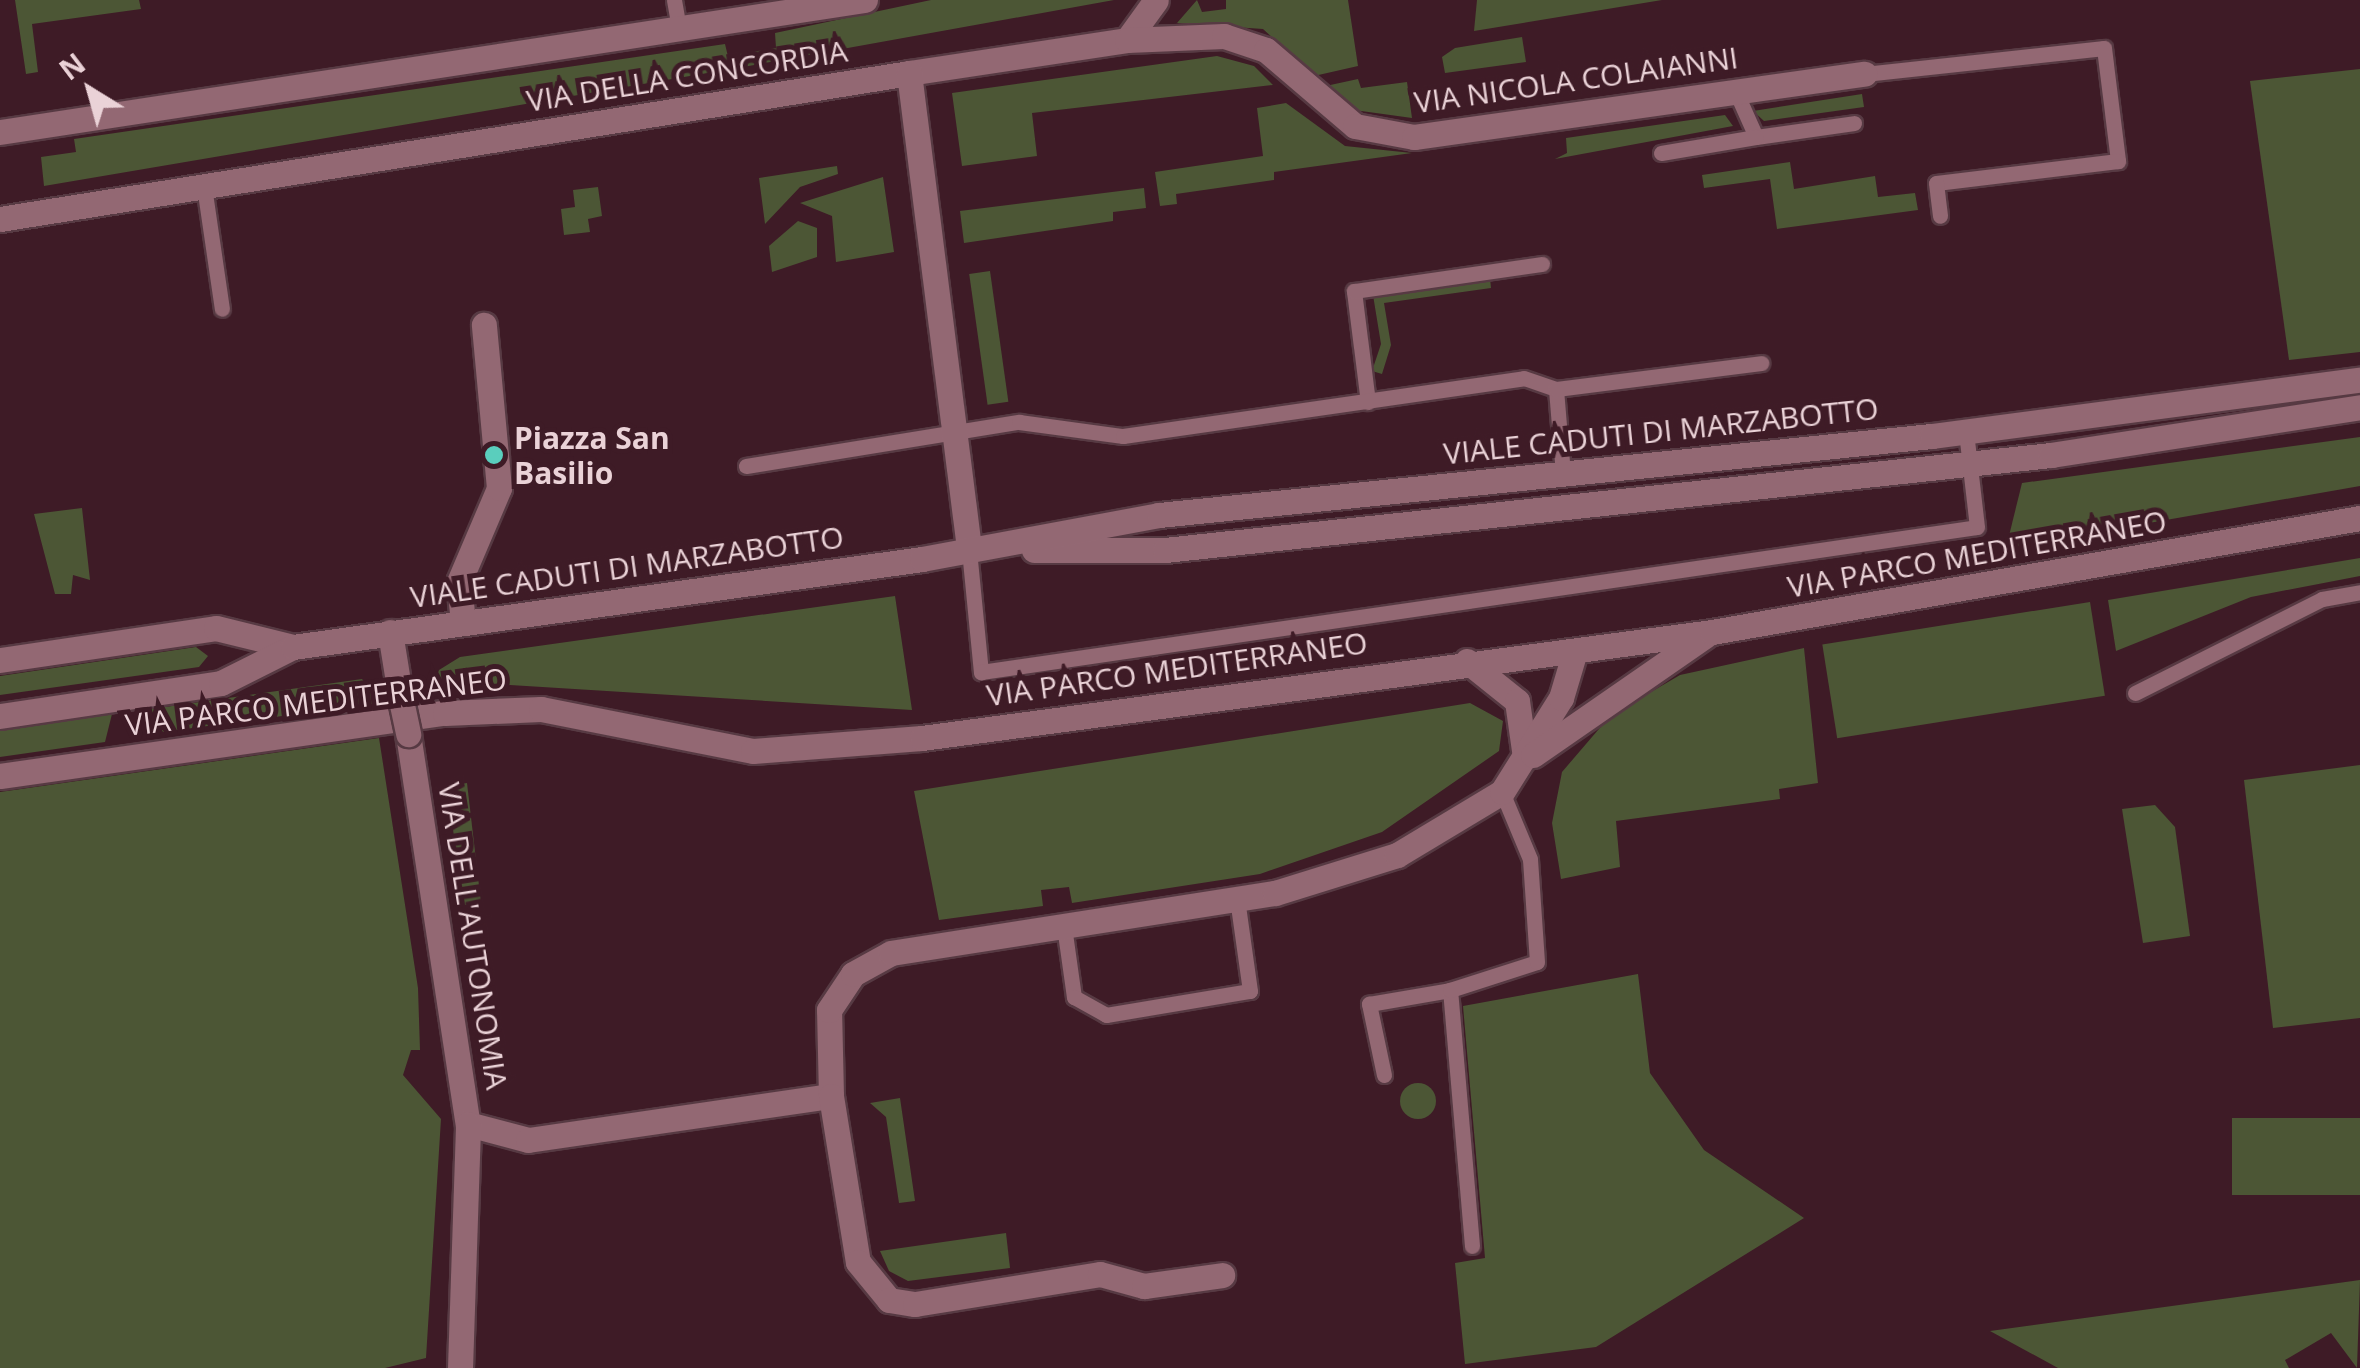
<!DOCTYPE html>
<html>
<head>
<meta charset="utf-8">
<style>
  body { margin:0 }
  #map { position:relative; width:2360px; height:1368px; overflow:hidden; background:#3e1b26; font-family:"Open Sans",sans-serif }
  div>[style] { position:absolute }
  [style*='--x'] { left:calc(var(--x)*1px); top:calc(var(--y)*1px); width:calc(var(--w)*1px); rotate:calc(var(--a)*1deg) }
  .green>* { inset:0; background:#4c5635; transform-origin:0 0 }
  .round { border-radius:50% }
  .roads { filter:drop-shadow(2px 0 #573a43) drop-shadow(-2px 0 #573a43) drop-shadow(0 2px #573a43) drop-shadow(0 -2px #573a43) }
  .lane>* { height:15px; margin:-7.5px; padding:0 7.5px; transform-origin:7.5px; border-radius:7.5px; background:#936873 }
  .street>* { height:25px; margin:-12.5px; padding:0 12.5px; transform-origin:12.5px; border-radius:12.5px; background:#936873 }
  .secondary>* { height:25px; margin:-12.5px; padding:0 12.5px; transform-origin:12.5px; border-radius:12.5px; background:#936873 }
  .bridges { filter:drop-shadow(2px 0 #573a43) drop-shadow(-2px 0 #573a43) drop-shadow(0 2px #573a43) drop-shadow(0 -2px #573a43) }
  .street-bridge>* { height:25px; margin:-12.5px; padding:0 12.5px; transform-origin:12.5px; border-radius:12.5px; background:#936873 }
  .dots>* { width:28px; height:28px; translate:-50% -50%; box-sizing:border-box; border:5px solid #3e1b26; border-radius:50% }
  span { translate:-50% -50%; white-space:nowrap; text-align:center; line-height:1.15; -webkit-text-stroke:10px #3e1b26; paint-order:stroke }
  .street-label { font-size:30px; color:#ead2d7 }
  .poi-label { font-size:30px; color:#ead2d7; font-weight:700 }
  .left { translate:0 -50%; text-align:left }
  .north { position:absolute; left:40px; top:40px; width:100px; height:100px; -webkit-text-stroke:8px #3e1b26; paint-order:stroke; rotate:323deg; font-size:28px; font-weight:700; line-height:40px; text-align:center; color:#ead2d7 }
  .north::after { content:''; display:block; margin:auto; width:35px; height:45px; background:#ead2d7; clip-path:polygon(50% 0,100% 100%,50% 72%,0 100%) }
</style>
</head>
<body>
<div id="map">
  <div class="green">
    <div style="clip-path:polygon(15px 0,139px 0,141px 9px,32px 24px,38px 72px,26px 74px)"></div>
    <div style="clip-path:polygon(931px 0,1114px 0,743px 67px,740px 54px,776px 48px,775px 33px)"></div>
    <div style="clip-path:polygon(1197px 0,1202px 12px,1226px 9px,1226px 0,1348px 0,1358px 66px,1314px 76px,1263px 29px,1177px 23px)"></div>
    <div style="clip-path:polygon(1477px 0,1662px 0,1474px 31px)"></div>
    <div style="clip-path:polygon(1522px 37px,1526px 62px,1445px 73px,1442px 57px,1455px 48px)"></div>
    <div style="clip-path:polygon(725px 44px,731px 69px,44px 186px,41px 157px,76px 152px,74px 139px)"></div>
    <div style="clip-path:polygon(1217px 56px,1254px 66px,1273px 85px,1032px 113px,1037px 156px,962px 166px,952px 93px)"></div>
    <div style="clip-path:polygon(2360px 69px,2360px 352px,2289px 360px,2250px 81px)"></div>
    <div style="clip-path:polygon(1358px 79px,1361px 88px,1407px 82px,1412px 118px,1354px 110px,1321px 87px)"></div>
    <div style="clip-path:polygon(1862px 94px,1864px 107px,1764px 121px,1753px 111px)"></div>
    <div style="clip-path:polygon(1286px 103px,1345px 146px,1412px 153px,1274px 172px,1274px 180px,1176px 194px,1177px 204px,1160px 206px,1155px 172px,1263px 156px,1257px 108px)"></div>
    <div style="clip-path:polygon(1725px 115px,1733px 126px,1555px 159px,1567px 153px,1566px 138px)"></div>
    <div style="clip-path:polygon(1790px 162px,1794px 189px,1875px 176px,1878px 197px,1915px 193px,1918px 210px,1777px 229px,1770px 179px,1704px 188px,1702px 175px)"></div>
    <div style="clip-path:polygon(837px 166px,838px 174px,800px 187px,765px 224px,759px 178px)"></div>
    <div style="clip-path:polygon(883px 177px,894px 252px,836px 262px,832px 216px,800px 203px)"></div>
    <div style="clip-path:polygon(598px 187px,602px 216px,588px 219px,590px 232px,564px 235px,561px 209px,575px 207px,573px 190px)"></div>
    <div style="clip-path:polygon(1144px 188px,1146px 208px,1113px 212px,1113px 221px,964px 243px,960px 211px)"></div>
    <div style="clip-path:polygon(798px 221px,817px 228px,817px 257px,772px 272px,769px 246px)"></div>
    <div style="left:990px;top:271px;width:132px;height:21px;rotate:82deg"></div>
    <div style="clip-path:polygon(1490px 278px,1491px 288px,1384px 303px,1391px 345px,1382px 374px,1372px 371px,1381px 344px,1373px 295px)"></div>
    <div style="clip-path:polygon(2360px 437px,2360px 486px,2006px 548px,2022px 483px)"></div>
    <div style="clip-path:polygon(82px 508px,90px 580px,73px 575px,71px 594px,55px 594px,34px 514px)"></div>
    <div style="clip-path:polygon(2360px 558px,2360px 576px,2251px 597px,2116px 651px,2108px 600px)"></div>
    <div style="clip-path:polygon(895px 596px,912px 710px,510px 685px,430px 696px,439px 670px,460px 657px)"></div>
    <div style="left:2090px;top:602px;width:95px;height:271px;rotate:81deg"></div>
    <div style="clip-path:polygon(196px 647px,208px 656px,199px 667px,0 695px,0 676px)"></div>
    <div style="clip-path:polygon(1804px 648px,1818px 783px,1779px 789px,1780px 799px,1616px 821px,1620px 867px,1561px 879px,1552px 823px,1562px 772px,1610px 716px,1680px 675px)"></div>
    <div style="clip-path:polygon(362px 679px,380px 703px,163px 732px,151px 709px)"></div>
    <div style="clip-path:polygon(1470px 703px,1503px 721px,1499px 751px,1382px 832px,1260px 874px,1072px 903px,1069px 887px,1041px 890px,1043px 906px,939px 920px,914px 791px)"></div>
    <div style="clip-path:polygon(112px 714px,105px 742px,0 757px,0 731px)"></div>
    <div style="clip-path:polygon(379px 738px,418px 988px,420px 1050px,411px 1050px,403px 1075px,441px 1119px,426px 1358px,385px 1368px,0 1368px,0 792px)"></div>
    <div style="clip-path:polygon(2360px 765px,2360px 1018px,2273px 1028px,2244px 780px)"></div>
    <div style="clip-path:polygon(467px 783px,481px 903px,465px 905px,446px 786px)"></div>
    <div style="clip-path:polygon(2155px 805px,2175px 827px,2190px 936px,2143px 943px,2122px 809px)"></div>
    <div style="clip-path:polygon(1638px 974px,1650px 1073px,1704px 1150px,1804px 1218px,1596px 1347px,1465px 1364px,1455px 1263px,1485px 1258px,1463px 1006px)"></div>
    <div class="round" style="left:1400px;top:1083px;width:36px;height:36px"></div>
    <div style="clip-path:polygon(900px 1098px,915px 1201px,899px 1203px,886px 1117px,870px 1103px)"></div>
    <div style="left:2360px;top:1118px;width:77px;height:128px;rotate:90deg"></div>
    <div style="clip-path:polygon(1006px 1233px,1010px 1268px,908px 1281px,889px 1271px,880px 1251px)"></div>
    <div style="clip-path:polygon(2360px 1280px,2357px 1368px,2331px 1333px,2285px 1360px,2289px 1368px,2058px 1368px,1990px 1331px)"></div>
  </div>
  <div class="roads">
    <div class="lane">
      <div style="--x:674;--y:0;--w:29;--a:80"></div>
      <div style="--x:1865;--y:74;--w:240;--a:-6.2"></div>
      <div style="--x:2104;--y:48;--w:114;--a:82.9"></div>
      <div style="--x:2118;--y:161;--w:183;--a:173.1"></div>
      <div style="--x:1936;--y:183;--w:33;--a:83"></div>
      <div style="--x:1736;--y:92;--w:49;--a:66"></div>
      <div style="--x:1756;--y:137;--w:99;--a:-8.1"></div>
      <div style="--x:1661;--y:153;--w:96;--a:-9.6"></div>
      <div style="--x:204;--y:186;--w:124;--a:81.7"></div>
      <div style="--x:1556;--y:389;--w:85;--a:85.3"></div>
      <div style="--x:1368;--y:402;--w:112;--a:-97.2"></div>
      <div style="--x:1354;--y:291;--w:190;--a:-8.2"></div>
      <div style="--x:746;--y:466;--w:277;--a:-9.2"></div>
      <div style="--x:1019;--y:422;--w:105;--a:7.7"></div>
      <div style="--x:1123;--y:436;--w:405;--a:-8.2"></div>
      <div style="--x:1524;--y:378;--w:34;--a:19"></div>
      <div style="--x:1556;--y:389;--w:207;--a:-7.2"></div>
      <div style="--x:969;--y:550;--w:123;--a:84.4"></div>
      <div style="--x:981;--y:672;--w:1006;--a:-8.28"></div>
      <div style="--x:1977;--y:527;--w:96;--a:-96.6"></div>
      <div style="--x:2135;--y:693;--w:209;--a:-26.7"></div>
      <div style="--x:2322;--y:599;--w:39;--a:-10"></div>
      <div style="--x:1064;--y:926;--w:72;--a:82"></div>
      <div style="--x:1074;--y:997;--w:37;--a:29"></div>
      <div style="--x:1106;--y:1015;--w:146;--a:-9.5"></div>
      <div style="--x:1250;--y:991;--w:93;--a:-98"></div>
      <div style="--x:1384;--y:1075;--w:73;--a:-101.9"></div>
      <div style="--x:1369;--y:1004;--w:82;--a:-9.8"></div>
      <div style="--x:1472;--y:1246;--w:257;--a:-94.9"></div>
      <div style="--x:1450;--y:990;--w:91;--a:-17.8"></div>
      <div style="--x:1537;--y:962;--w:103;--a:-93.9"></div>
      <div style="--x:1530;--y:859;--w:73;--a:-112.7"></div>
    </div>
    <div class="street">
      <div style="--x:1127;--y:40;--w:49;--a:-54.1"></div>
      <div style="--x:909;--y:73;--w:220;--a:-8.6"></div>
      <div style="--x:1127;--y:40;--w:97;--a:-2.4"></div>
      <div style="--x:1224;--y:36;--w:44;--a:18.4"></div>
      <div style="--x:1266;--y:50;--w:117;--a:40.5"></div>
      <div style="--x:1355;--y:126;--w:60;--a:10.6"></div>
      <div style="--x:1414;--y:137;--w:455;--a:-8"></div>
      <div style="--x:0;--y:132;--w:875;--a:-8.68"></div>
      <div style="--x:0;--y:219;--w:921;--a:-9.12"></div>
      <div style="--x:909;--y:73;--w:481;--a:82.8"></div>
      <div style="--x:463;--y:623;--w:41;--a:-95.6"></div>
      <div style="--x:459;--y:582;--w:102;--a:-66.9"></div>
      <div style="--x:499;--y:488;--w:164;--a:-95.3"></div>
      <div style="--x:390;--y:632;--w:69;--a:80.8"></div>
      <div style="--x:1467;--y:661;--w:64;--a:38.7"></div>
      <div style="--x:1517;--y:701;--w:57;--a:81.9"></div>
      <div style="--x:408;--y:734;--w:395;--a:81.3"></div>
      <div style="--x:468;--y:1124;--w:62;--a:14.9"></div>
      <div style="--x:528;--y:1140;--w:306;--a:-8.3"></div>
      <div style="--x:831;--y:1096;--w:86;--a:-91.3"></div>
      <div style="--x:829;--y:1010;--w:43;--a:-56.3"></div>
      <div style="--x:853;--y:974;--w:43;--a:-28.9"></div>
      <div style="--x:891;--y:953;--w:389;--a:-8.9"></div>
      <div style="--x:1275;--y:893;--w:128;--a:-17.3"></div>
      <div style="--x:1397;--y:855;--w:122;--a:-31"></div>
      <div style="--x:1502;--y:792;--w:111;--a:-57.9"></div>
      <div style="--x:1561;--y:698;--w:49;--a:-73.4"></div>
      <div style="--x:1533;--y:755;--w:209;--a:-34.7"></div>
      <div style="--x:0;--y:776;--w:449;--a:-8.1"></div>
      <div style="--x:445;--y:713;--w:96;--a:-2.4"></div>
      <div style="--x:541;--y:709;--w:216;--a:11.2"></div>
      <div style="--x:753;--y:751;--w:169;--a:-4.4"></div>
      <div style="--x:922;--y:738;--w:797;--a:-7.64"></div>
      <div style="--x:1712;--y:632;--w:658;--a:-9.98"></div>
      <div style="--x:831;--y:1096;--w:168;--a:80.8"></div>
      <div style="--x:858;--y:1262;--w:49;--a:50.8"></div>
      <div style="--x:889;--y:1300;--w:26;--a:9"></div>
      <div style="--x:915;--y:1304;--w:187;--a:-9.2"></div>
      <div style="--x:1100;--y:1274;--w:46;--a:15.3"></div>
      <div style="--x:1144;--y:1286;--w:79;--a:-8"></div>
      <div style="--x:460;--y:1368;--w:244;--a:-88.1"></div>
    </div>
    <div class="secondary">
      <div style="--x:1034;--y:550;--w:131;--a:0"></div>
      <div style="--x:1165;--y:550;--w:891;--a:-6.12"></div>
      <div style="--x:2051;--y:455;--w:313;--a:-8.8"></div>
      <div style="--x:0;--y:660;--w:218;--a:-8.4"></div>
      <div style="--x:216;--y:628;--w:79;--a:13.9"></div>
      <div style="--x:0;--y:716;--w:223;--a:-8.5"></div>
      <div style="--x:221;--y:683;--w:80;--a:-26.6"></div>
      <div style="--x:293;--y:647;--w:635;--a:-7.96"></div>
      <div style="--x:922;--y:559;--w:241;--a:-10.5"></div>
      <div style="--x:1159;--y:515;--w:777;--a:-5.84"></div>
      <div style="--x:1932;--y:436;--w:432;--a:-7.5"></div>
    </div>
  </div>
  <div class="bridges">
    <div class="street-bridge">
      <div style="--x:401;--y:700;--w:35;--a:78"></div>
    </div>
  </div>
  <div class="dots">
    <div style="left:494px;top:455px;background:#5acebd"></div>
  </div>
  <div class="street-label">
    <span style="left:687px;top:76px;rotate:-9deg">VIA DELLA CONCORDIA</span>
    <span style="left:1576px;top:80px;rotate:-8deg">VIA NICOLA COLAIANNI</span>
    <span style="left:1661px;top:431px;rotate:-6deg">VIALE CADUTI DI MARZABOTTO</span>
    <span style="left:1977px;top:554px;rotate:-10deg">VIA PARCO MEDITERRANEO</span>
    <span style="left:627px;top:567px;rotate:-8deg">VIALE CADUTI DI MARZABOTTO</span>
    <span style="left:1177px;top:669px;rotate:-8deg">VIA PARCO MEDITERRANEO</span>
    <span style="left:316px;top:702px;rotate:-7deg">VIA PARCO MEDITERRANEO</span>
    <span style="left:473px;top:936px;rotate:81deg">VIA DELL'AUTONOMIA</span>
  </div>
  <div class="poi-label">
    <span class="left" style="left:514px;top:455px">Piazza San<br>Basilio</span>
  </div>
  <div class="north">N</div>
</div>
</body>
</html>
